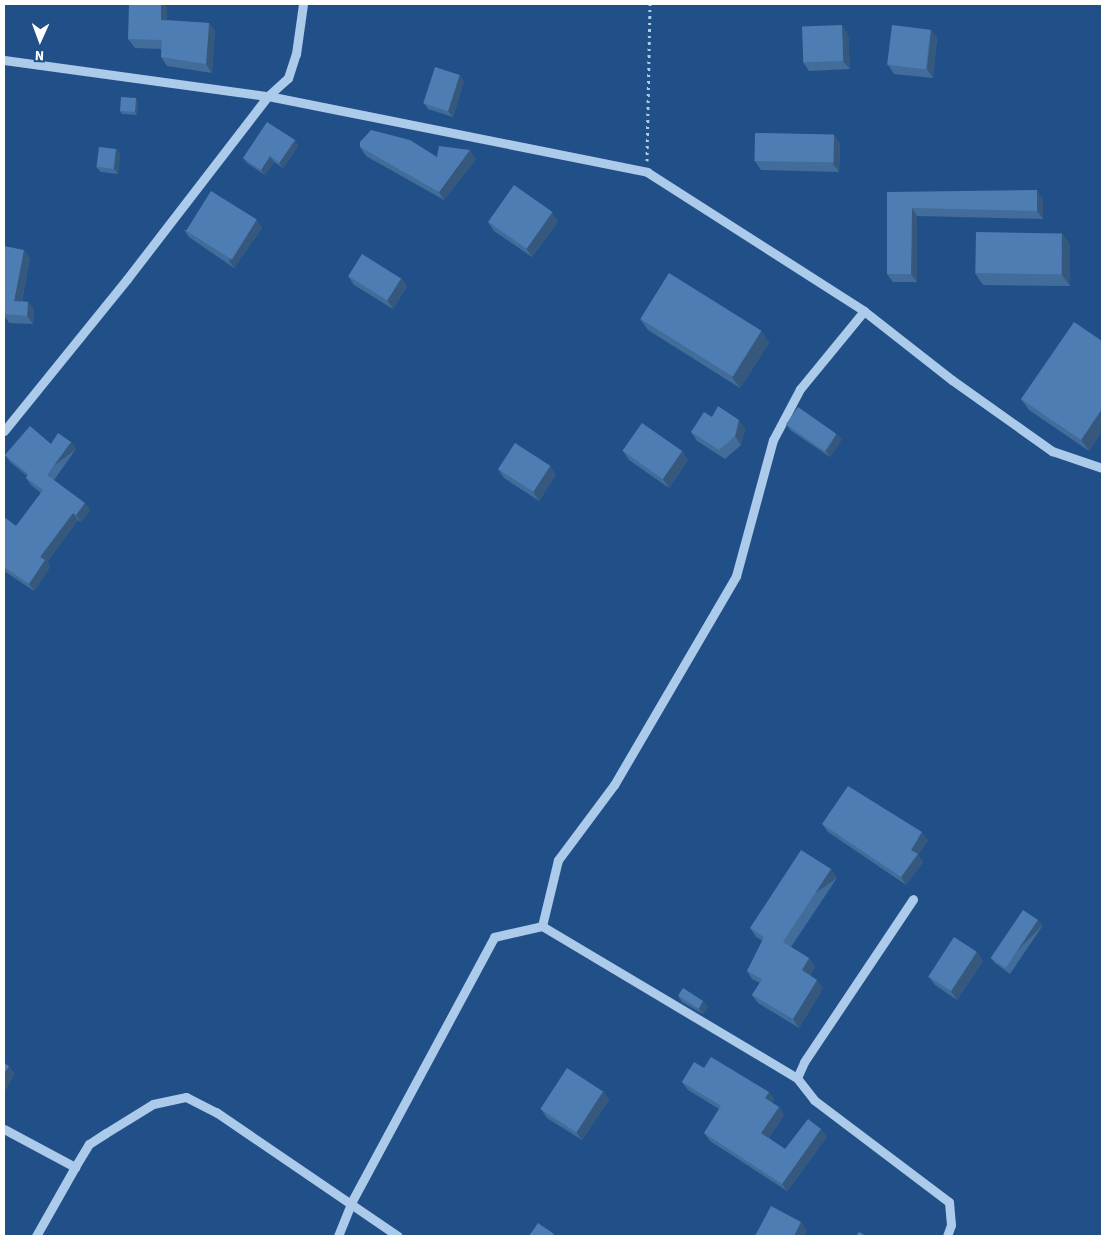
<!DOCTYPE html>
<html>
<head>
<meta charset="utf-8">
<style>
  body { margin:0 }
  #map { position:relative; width:1106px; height:1240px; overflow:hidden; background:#215089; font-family:"Source Sans 3",sans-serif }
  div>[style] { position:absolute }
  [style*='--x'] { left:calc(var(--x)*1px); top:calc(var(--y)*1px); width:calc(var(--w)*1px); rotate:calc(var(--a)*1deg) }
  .path>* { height:3px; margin-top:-1.5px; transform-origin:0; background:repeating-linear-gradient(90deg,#accaea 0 2.5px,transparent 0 6.5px) }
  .minor>* { height:9px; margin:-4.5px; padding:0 4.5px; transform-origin:4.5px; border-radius:4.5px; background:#accaea }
  .wall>* { inset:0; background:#426c99 }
  .shaded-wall>* { inset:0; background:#36587d; transform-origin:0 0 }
  .building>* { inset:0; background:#4d7db2; transform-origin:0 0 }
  span { translate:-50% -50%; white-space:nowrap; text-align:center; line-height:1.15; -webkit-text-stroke:4px #215089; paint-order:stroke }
  .frame { position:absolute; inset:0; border:5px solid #fff; pointer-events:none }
  .north { position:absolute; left:15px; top:15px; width:50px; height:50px; -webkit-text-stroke:4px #215089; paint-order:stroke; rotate:182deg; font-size:14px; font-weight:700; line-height:20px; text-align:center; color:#fff }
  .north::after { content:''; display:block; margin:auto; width:18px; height:22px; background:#fff; clip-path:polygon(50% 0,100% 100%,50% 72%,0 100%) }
</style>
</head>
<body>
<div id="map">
  <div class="path">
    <div style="--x:647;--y:161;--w:157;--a:-88.9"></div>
  </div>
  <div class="minor">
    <div style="--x:4;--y:60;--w:266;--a:7.8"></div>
    <div style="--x:268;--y:96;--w:387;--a:11.3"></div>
    <div style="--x:647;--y:172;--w:258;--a:32.6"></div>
    <div style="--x:864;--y:311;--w:112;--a:38.1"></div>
    <div style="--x:952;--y:380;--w:123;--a:35.4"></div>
    <div style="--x:1052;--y:451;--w:53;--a:18.8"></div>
    <div style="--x:4;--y:431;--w:196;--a:-51"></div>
    <div style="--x:127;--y:279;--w:231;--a:-52.4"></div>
    <div style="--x:268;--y:96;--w:27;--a:-42"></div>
    <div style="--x:288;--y:78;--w:25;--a:-72"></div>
    <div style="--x:296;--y:54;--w:50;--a:-82"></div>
    <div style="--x:542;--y:926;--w:68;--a:-76.4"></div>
    <div style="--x:558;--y:860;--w:94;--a:-53.3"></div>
    <div style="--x:614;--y:785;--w:242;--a:-59.7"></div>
    <div style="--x:736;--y:576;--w:141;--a:-74.8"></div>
    <div style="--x:773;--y:440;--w:58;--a:-62.1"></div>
    <div style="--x:800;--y:389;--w:101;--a:-50.6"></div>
    <div style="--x:797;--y:1078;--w:17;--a:-66"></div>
    <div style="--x:804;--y:1062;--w:196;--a:-56.2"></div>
    <div style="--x:4;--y:1129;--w:81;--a:28.2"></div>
    <div style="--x:75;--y:1167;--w:27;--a:-59"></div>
    <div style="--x:89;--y:1144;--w:20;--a:-33"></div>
    <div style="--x:106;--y:1133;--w:55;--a:-31.7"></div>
    <div style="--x:153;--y:1104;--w:34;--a:-12"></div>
    <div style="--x:186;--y:1097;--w:34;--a:27"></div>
    <div style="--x:216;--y:1112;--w:220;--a:34.3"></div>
    <div style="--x:36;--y:1236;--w:79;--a:-60.5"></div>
    <div style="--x:338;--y:1236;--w:35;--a:-68"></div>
    <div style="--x:351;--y:1203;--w:302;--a:-61.7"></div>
    <div style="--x:494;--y:937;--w:49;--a:-12.9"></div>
    <div style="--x:542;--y:926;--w:297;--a:30.8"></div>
    <div style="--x:797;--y:1078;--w:28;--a:52"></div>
    <div style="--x:814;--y:1100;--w:169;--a:37.1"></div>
    <div style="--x:949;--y:1202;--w:23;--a:85"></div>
    <div style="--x:951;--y:1225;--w:12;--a:110"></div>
  </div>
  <div class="wall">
    <div style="clip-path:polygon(167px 7px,167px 20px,209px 23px,215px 31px,212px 73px,167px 66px,161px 57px,161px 49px,135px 48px,128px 39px)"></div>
    <div style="clip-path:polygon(931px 30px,937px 38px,933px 78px,894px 74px,888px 65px)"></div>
    <div style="clip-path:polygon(848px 34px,850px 69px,809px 71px,803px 62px)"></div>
    <div style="clip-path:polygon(464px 81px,453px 117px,428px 109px,424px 103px)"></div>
    <div style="clip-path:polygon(136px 98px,138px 101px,137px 115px,122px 114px,120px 111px)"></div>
    <div style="clip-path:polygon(834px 135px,840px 144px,839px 172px,761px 170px,755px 161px)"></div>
    <div style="clip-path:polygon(295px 140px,298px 146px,283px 168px,274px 162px,265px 175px,247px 163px,243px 158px)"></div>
    <div style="clip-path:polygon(360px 147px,437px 157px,476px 159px,444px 200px,366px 156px)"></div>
    <div style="clip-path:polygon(116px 149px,120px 154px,118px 174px,101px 172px,96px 167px)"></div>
    <div style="clip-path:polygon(887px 192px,1043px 199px,1043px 219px,917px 216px,917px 282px,893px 282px,887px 274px)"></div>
    <div style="clip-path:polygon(558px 221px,532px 257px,494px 231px,488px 222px)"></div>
    <div style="clip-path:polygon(262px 228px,234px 268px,189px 237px,184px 230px)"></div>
    <div style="clip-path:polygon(1070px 244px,1070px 286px,983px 285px,975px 273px)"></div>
    <div style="clip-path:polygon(4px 246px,30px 258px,22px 301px,28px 302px,34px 310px,33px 324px,9px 323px,6px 318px,4px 318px)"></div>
    <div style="clip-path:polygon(348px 276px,401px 278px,407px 286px,393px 309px,354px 285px)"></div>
    <div style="clip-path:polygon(640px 319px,761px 331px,769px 343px,740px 388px,648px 330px)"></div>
    <div style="clip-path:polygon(1102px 341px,1089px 451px,1029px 410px,1021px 399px)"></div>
    <div style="clip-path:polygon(712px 417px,745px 428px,741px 445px,725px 459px,697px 441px,691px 432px)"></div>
    <div style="clip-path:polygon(786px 424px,842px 439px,830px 457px,790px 430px)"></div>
    <div style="clip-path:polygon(71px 442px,76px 449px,54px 480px,90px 510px,81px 522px,78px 520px,47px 562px,50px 567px,34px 591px,4px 571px,4px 517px,16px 526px,41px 493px,31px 485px,26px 478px,27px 476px,10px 462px,5px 455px,51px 444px)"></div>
    <div style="clip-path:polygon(623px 451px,682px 451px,688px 460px,669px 488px,629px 460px)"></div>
    <div style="clip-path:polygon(550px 466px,556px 475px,539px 501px,504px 478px,498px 469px)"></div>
    <div style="clip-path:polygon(822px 824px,928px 840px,918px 855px,923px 862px,906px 885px,828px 832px)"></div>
    <div style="clip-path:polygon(831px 869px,837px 878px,791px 947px,809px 958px,815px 967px,810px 975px,823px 988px,799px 1028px,758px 1003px,752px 995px,760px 983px,752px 979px,747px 971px,763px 941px,756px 937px,750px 928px)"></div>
    <div style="clip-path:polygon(1043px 925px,1010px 974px,995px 963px,991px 958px)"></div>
    <div style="clip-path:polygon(977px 952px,983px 961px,957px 1000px,935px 985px,928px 976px)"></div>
    <div style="clip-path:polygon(678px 996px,708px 1007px,703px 1014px,682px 1002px)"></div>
    <div style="clip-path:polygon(704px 1068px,769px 1092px,774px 1099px,772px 1103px,779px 1107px,784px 1115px,769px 1138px,785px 1149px,827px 1137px,787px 1191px,710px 1141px,704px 1133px,719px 1109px,688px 1090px,682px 1082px)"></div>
    <div style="clip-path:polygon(603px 1091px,609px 1100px,582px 1140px,547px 1118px,541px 1109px)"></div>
  </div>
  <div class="shaded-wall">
    <div style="clip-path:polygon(161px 4px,165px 4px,167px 7px,167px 28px,161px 20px)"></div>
    <div style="clip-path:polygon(209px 23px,215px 31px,212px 73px,206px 64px)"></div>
    <div style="clip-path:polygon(842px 25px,848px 34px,850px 69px,843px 61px)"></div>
    <div style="clip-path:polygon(931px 30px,937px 38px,933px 78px,927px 69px)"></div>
    <div style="clip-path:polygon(460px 75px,464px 81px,453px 117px,448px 111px)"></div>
    <div style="clip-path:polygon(136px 98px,138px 101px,137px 115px,135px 112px)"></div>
    <div style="clip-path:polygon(834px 135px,840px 144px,839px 172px,833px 164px)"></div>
    <div style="clip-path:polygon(295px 140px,298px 146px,283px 168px,279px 163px)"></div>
    <div style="clip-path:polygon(116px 149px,120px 154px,118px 174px,114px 169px)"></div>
    <div style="clip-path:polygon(470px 150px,476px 159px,444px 200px,439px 192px)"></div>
    <div style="clip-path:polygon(270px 156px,274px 162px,265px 175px,261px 170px)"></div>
    <div style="clip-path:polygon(1037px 190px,1043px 199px,1043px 219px,1037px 211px)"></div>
    <div style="clip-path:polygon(912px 208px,917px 216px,917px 282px,911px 274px)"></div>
    <div style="clip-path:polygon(552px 212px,558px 221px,532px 257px,526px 248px)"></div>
    <div style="clip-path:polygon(257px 220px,262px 228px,234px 268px,229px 261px)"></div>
    <div style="clip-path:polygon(1062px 233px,1070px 244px,1070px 286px,1062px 275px)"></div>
    <div style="clip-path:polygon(24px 250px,30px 258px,20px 309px,14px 301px)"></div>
    <div style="clip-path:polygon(401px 278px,407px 286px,393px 309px,387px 300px)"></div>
    <div style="clip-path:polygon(28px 302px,34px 310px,33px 324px,27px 316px)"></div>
    <div style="clip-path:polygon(761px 331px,769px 343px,740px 388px,732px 377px)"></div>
    <div style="clip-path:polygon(1102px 409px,1102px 432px,1089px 451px,1081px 440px)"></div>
    <div style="clip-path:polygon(739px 420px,745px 428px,741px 445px,735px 436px)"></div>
    <div style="clip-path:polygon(837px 434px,842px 439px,830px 457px,826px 451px)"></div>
    <div style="left:71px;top:442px;width:9px;height:41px;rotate:54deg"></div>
    <div style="clip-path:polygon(682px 451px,688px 460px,669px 488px,663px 479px)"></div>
    <div style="clip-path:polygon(550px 466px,556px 475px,539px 501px,533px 492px)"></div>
    <div style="clip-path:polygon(85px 503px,90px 510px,81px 522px,76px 515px)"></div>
    <div style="clip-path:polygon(73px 513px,78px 520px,47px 562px,50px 567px,34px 591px,29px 584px,40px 557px)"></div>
    <div style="clip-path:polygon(922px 832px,928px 840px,918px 855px,923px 862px,906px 885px,901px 877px,911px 850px)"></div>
    <div style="left:831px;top:869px;width:11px;height:87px;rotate:56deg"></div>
    <div style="left:1038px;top:920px;width:7px;height:58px;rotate:45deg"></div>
    <div style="clip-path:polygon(977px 952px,983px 961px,957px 1000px,951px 991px)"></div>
    <div style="clip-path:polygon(809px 958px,815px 967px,807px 978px,802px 970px)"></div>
    <div style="clip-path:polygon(817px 980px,823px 988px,799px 1028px,793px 1019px)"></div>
    <div style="clip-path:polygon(703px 1001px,708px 1007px,703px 1014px,699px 1009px)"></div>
    <div style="clip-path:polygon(9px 1066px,15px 1074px,4px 1093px,4px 1074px)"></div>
    <div style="clip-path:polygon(603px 1091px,609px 1100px,582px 1140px,576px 1132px)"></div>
    <div style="clip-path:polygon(769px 1092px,774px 1099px,770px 1106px,765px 1098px)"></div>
    <div style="clip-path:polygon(779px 1107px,784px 1115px,767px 1141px,761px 1133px)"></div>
    <div style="clip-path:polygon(821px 1129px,827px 1137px,787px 1191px,782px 1184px)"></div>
    <div style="clip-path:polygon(801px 1222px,807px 1231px,804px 1236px,794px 1236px)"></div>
  </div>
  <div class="building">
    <div style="clip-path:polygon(129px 4px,161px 4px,161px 20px,209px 23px,206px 64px,161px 57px,162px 40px,128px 39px)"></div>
    <div style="left:842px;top:25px;width:36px;height:40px;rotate:88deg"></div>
    <div style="left:892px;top:25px;width:39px;height:40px;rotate:7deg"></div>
    <div style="left:435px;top:67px;width:26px;height:38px;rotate:18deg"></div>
    <div style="left:121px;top:97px;width:15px;height:14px;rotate:4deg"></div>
    <div style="clip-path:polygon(267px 122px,295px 140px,279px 163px,270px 156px,261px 170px,243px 158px)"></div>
    <div style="clip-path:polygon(371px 130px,410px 140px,437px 157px,439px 146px,470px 150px,439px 192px,360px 147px,360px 142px)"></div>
    <div style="left:755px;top:133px;width:79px;height:28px;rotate:1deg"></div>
    <div style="left:99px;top:147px;width:17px;height:20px;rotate:7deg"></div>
    <div style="left:514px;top:185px;width:47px;height:45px;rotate:35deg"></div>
    <div style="clip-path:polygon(1037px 190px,1037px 211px,912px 208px,911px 274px,887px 274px,887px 192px)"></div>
    <div style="left:211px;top:191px;width:54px;height:47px;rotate:32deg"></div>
    <div style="left:976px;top:232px;width:86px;height:41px;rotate:1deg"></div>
    <div style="clip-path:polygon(4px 246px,24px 250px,14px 301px,28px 302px,27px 316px,4px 314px)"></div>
    <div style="left:362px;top:254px;width:46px;height:26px;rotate:32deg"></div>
    <div style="left:669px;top:273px;width:109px;height:54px;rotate:32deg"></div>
    <div style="clip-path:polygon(1074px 322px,1102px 341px,1102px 409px,1081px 440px,1021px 399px)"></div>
    <div style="clip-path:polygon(718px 406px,739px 420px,735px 436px,719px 450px,691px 432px,704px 412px,712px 417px)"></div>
    <div style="left:798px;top:407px;width:47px;height:21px;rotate:35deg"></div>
    <div style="left:642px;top:423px;width:49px;height:34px;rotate:35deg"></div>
    <div style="clip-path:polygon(30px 426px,51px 444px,58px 433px,71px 442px,47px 475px,85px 503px,76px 515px,73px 513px,40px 557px,45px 560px,29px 584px,4px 567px,4px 517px,16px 526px,43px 490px,26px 478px,28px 474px,5px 455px)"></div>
    <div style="left:515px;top:443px;width:42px;height:31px;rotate:33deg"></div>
    <div style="clip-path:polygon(848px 786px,922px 832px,911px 850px,918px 854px,901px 877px,822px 824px)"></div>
    <div style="clip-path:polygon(801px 850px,831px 869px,783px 942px,809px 958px,802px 970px,817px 980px,793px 1019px,752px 995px,762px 979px,747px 971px,764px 937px,750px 928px)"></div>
    <div style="left:1023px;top:910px;width:18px;height:58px;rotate:34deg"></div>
    <div style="left:954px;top:937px;width:27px;height:47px;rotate:33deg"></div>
    <div style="left:683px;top:988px;width:24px;height:9px;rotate:33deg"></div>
    <div style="clip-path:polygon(711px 1057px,769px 1092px,765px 1098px,779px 1107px,761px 1133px,785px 1149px,808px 1119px,821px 1129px,782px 1184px,704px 1133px,721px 1106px,682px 1082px,694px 1062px,704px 1068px)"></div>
    <div style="clip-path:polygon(4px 1063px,9px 1066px,4px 1074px)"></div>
    <div style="left:567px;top:1068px;width:43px;height:49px;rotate:33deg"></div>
    <div style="clip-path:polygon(771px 1206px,801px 1222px,794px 1236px,755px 1236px)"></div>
    <div style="clip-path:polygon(538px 1223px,554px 1234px,552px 1236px,529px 1236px)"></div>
    <div style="clip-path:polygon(859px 1232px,866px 1236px,856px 1236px)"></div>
  </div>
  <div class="frame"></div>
  <div class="north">N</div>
</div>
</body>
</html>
